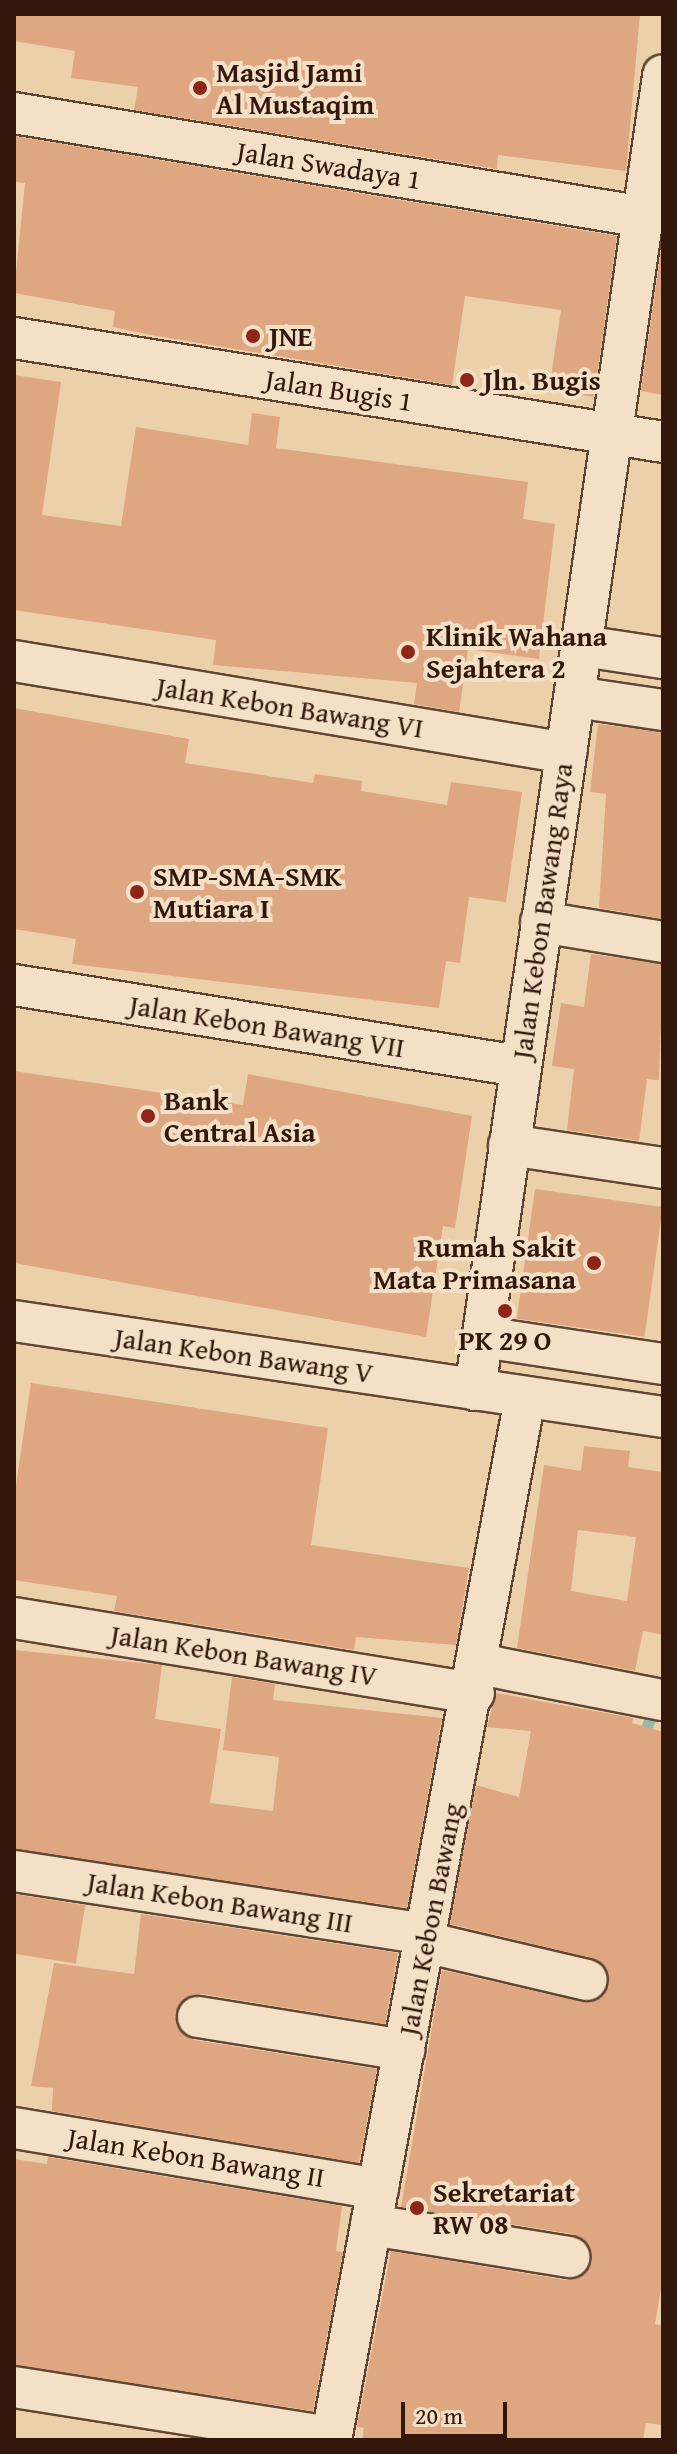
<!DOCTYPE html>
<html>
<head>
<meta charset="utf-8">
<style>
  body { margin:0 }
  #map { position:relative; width:677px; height:2454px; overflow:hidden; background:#ecd0a9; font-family:"Gentium Book Plus",serif }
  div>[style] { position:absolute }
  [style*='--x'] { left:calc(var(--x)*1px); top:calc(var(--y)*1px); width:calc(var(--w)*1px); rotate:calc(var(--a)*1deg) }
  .stream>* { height:11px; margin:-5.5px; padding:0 5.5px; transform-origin:5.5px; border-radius:5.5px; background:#99b7a8 }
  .building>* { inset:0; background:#dfa682; transform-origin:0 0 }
  .roads { filter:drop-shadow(2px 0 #604532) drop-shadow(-2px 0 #604532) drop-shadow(0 2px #604532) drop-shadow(0 -2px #604532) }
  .minor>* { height:40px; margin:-20px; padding:0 20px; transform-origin:20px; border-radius:20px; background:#f3e0c7 }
  .dots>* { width:22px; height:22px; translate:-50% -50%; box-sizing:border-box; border:4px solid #f3e0c7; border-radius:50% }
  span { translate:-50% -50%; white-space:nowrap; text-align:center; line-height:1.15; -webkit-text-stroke:8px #f3e0c7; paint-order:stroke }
  .poi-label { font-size:28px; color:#32170a; font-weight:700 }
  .left { translate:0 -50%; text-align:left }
  .right { translate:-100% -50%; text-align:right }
  .street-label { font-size:28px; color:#32170a }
  .frame { position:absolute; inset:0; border:16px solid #32170a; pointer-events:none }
  .scale { position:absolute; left:401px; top:2402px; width:106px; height:36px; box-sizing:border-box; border:4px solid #32170a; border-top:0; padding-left:10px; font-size:24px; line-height:28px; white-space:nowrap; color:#32170a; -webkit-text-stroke:6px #f3e0c7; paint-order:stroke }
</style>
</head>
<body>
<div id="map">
  <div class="stream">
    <div style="--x:641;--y:1740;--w:39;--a:-67"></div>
  </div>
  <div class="building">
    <div style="clip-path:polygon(14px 14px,640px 14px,626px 171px,498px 155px,497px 169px,134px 110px,138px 87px,71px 78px,75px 51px,14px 41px)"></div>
    <div style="clip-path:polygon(14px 136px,617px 236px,594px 397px,549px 390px,561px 310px,465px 296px,452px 385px,151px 335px,113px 327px,115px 311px,14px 293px,25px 183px,14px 182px)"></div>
    <div style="clip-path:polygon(662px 243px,663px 243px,663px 395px,641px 391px)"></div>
    <div style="clip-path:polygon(14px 375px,61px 382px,42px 515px,121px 526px,136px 427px,248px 445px,252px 413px,280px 417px,276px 448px,528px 482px,523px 519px,555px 524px,539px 659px,468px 649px,459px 712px,414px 704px,417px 683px,213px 665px,216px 640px,14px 610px)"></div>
    <div style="clip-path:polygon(14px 708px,189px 739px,185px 763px,313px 783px,315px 774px,362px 781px,361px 791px,447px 805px,451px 782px,522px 792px,506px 902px,469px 897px,460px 963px,446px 961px,439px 1008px,72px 964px,76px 939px,14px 929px)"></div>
    <div style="clip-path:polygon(598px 724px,663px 732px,663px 919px,599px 908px,606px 794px,590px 792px)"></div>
    <div style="clip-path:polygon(591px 954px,663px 964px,659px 1080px,647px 1079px,639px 1141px,567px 1130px,574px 1069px,552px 1066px,561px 1003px,584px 1007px)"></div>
    <div style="clip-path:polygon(14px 1071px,243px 1105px,248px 1074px,472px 1116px,455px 1228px,443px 1226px,426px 1337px,14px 1263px)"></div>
    <div style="left:535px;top:1189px;width:129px;height:131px;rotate:8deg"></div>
    <div style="clip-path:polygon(31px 1383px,328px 1428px,311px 1545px,469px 1568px,456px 1645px,356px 1637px,354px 1650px,114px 1611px,117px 1596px,14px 1580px,14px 1499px)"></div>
    <div style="clip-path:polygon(evenodd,584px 1446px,630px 1451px,628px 1467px,663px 1472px,663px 1635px,643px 1631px,635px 1671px,517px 1648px,544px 1465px,581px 1471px,584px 1446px,578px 1530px,636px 1537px,627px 1601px,571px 1591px,578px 1530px)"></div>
    <div style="clip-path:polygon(14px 1650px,162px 1665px,155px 1719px,221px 1729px,210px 1803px,273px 1811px,279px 1757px,223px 1750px,232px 1677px,275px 1684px,273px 1700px,442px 1718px,407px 1908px,14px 1849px)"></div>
    <div style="clip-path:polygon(496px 1693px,633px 1718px,632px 1723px,663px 1732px,663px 2276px,655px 2324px,663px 2326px,663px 2425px,646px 2423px,643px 2440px,362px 2440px,364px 2428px,357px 2427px,391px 2251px,565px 2280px,578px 2278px,591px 2261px,590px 2248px,573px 2234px,401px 2207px,442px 1970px,583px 2002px,603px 1996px,609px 1984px,603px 1964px,592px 1958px,450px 1924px,476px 1785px,519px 1797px,531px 1731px,487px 1727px)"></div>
    <div style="left:14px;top:1894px;width:72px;height:59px;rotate:9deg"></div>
    <div style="clip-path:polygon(141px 1914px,398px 1953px,385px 2024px,202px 1994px,189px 1996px,176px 2013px,177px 2026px,194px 2040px,377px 2069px,359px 2163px,52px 2111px,53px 2088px,31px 2086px,54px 1963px,134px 1974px)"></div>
    <div style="clip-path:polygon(48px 2157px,342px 2206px,336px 2251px,343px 2252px,313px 2411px,14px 2365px,14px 2159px,47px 2164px)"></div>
  </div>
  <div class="roads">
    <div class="minor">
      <div style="--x:14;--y:113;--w:639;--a:9.37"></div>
      <div style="--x:14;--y:338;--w:657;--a:9.1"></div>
      <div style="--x:583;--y:646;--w:80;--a:8.6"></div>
      <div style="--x:14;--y:661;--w:560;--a:9.46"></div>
      <div style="--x:575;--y:697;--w:89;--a:8.4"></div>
      <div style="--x:541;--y:922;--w:124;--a:9.3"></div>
      <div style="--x:14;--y:985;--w:511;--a:9.11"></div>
      <div style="--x:509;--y:1145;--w:156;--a:8.5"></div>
      <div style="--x:14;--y:1321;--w:656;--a:8.41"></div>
      <div style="--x:482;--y:1337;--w:183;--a:8.5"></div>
      <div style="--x:475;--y:1390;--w:1328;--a:-81.86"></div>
      <div style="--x:14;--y:1618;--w:466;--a:9.3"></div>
      <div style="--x:479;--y:1664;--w:187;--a:11.1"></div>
      <div style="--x:14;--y:1871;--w:418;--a:8.7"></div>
      <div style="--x:425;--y:1942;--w:166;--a:13.2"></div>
      <div style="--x:198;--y:2017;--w:209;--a:9.1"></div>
      <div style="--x:14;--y:2128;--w:369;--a:9.5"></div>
      <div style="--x:371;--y:2225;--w:201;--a:9.2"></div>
      <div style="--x:14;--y:2387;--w:321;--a:9"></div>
      <div style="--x:331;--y:2440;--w:1060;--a:-79.45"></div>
    </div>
  </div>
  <div class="dots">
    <div style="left:200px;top:88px;background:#8f2418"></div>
    <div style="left:253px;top:336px;background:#8f2418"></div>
    <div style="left:467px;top:380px;background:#8f2418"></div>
    <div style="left:408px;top:652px;background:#8f2418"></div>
    <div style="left:137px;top:892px;background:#8f2418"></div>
    <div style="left:148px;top:1116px;background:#8f2418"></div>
    <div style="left:594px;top:1263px;background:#8f2418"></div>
    <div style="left:505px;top:1311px;background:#8f2418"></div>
    <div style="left:417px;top:2208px;background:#8f2418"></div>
  </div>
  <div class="poi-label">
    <span class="left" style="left:216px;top:88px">Masjid Jami<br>Al Mustaqim</span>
    <span class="left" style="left:269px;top:336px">JNE</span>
    <span class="left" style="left:483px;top:380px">Jln. Bugis</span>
    <span class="left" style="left:426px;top:652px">Klinik Wahana<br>Sejahtera 2</span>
    <span class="left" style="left:153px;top:892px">SMP-SMA-SMK<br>Mutiara I</span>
    <span class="left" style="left:164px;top:1116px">Bank<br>Central Asia</span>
    <span class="right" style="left:576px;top:1263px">Rumah Sakit<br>Mata Primasana</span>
    <span style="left:505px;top:1340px">PK 29 O</span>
    <span class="left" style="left:433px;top:2208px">Sekretariat<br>RW 08</span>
  </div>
  <div class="street-label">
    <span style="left:329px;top:165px;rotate:9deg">Jalan Swadaya 1</span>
    <span style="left:339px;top:390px;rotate:9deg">Jalan Bugis 1</span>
    <span style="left:290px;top:707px;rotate:9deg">Jalan Kebon Bawang VI</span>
    <span style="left:542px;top:911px;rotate:-82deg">Jalan Kebon Bawang Raya</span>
    <span style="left:267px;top:1026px;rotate:9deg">Jalan Kebon Bawang VII</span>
    <span style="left:244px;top:1355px;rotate:8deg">Jalan Kebon Bawang V</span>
    <span style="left:244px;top:1655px;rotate:9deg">Jalan Kebon Bawang IV</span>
    <span style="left:220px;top:1902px;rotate:9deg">Jalan Kebon Bawang III</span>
    <span style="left:430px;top:1919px;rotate:-79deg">Jalan Kebon Bawang</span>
    <span style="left:196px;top:2157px;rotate:9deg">Jalan Kebon Bawang II</span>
  </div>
  <div class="frame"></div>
  <div class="scale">20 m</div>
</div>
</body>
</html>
